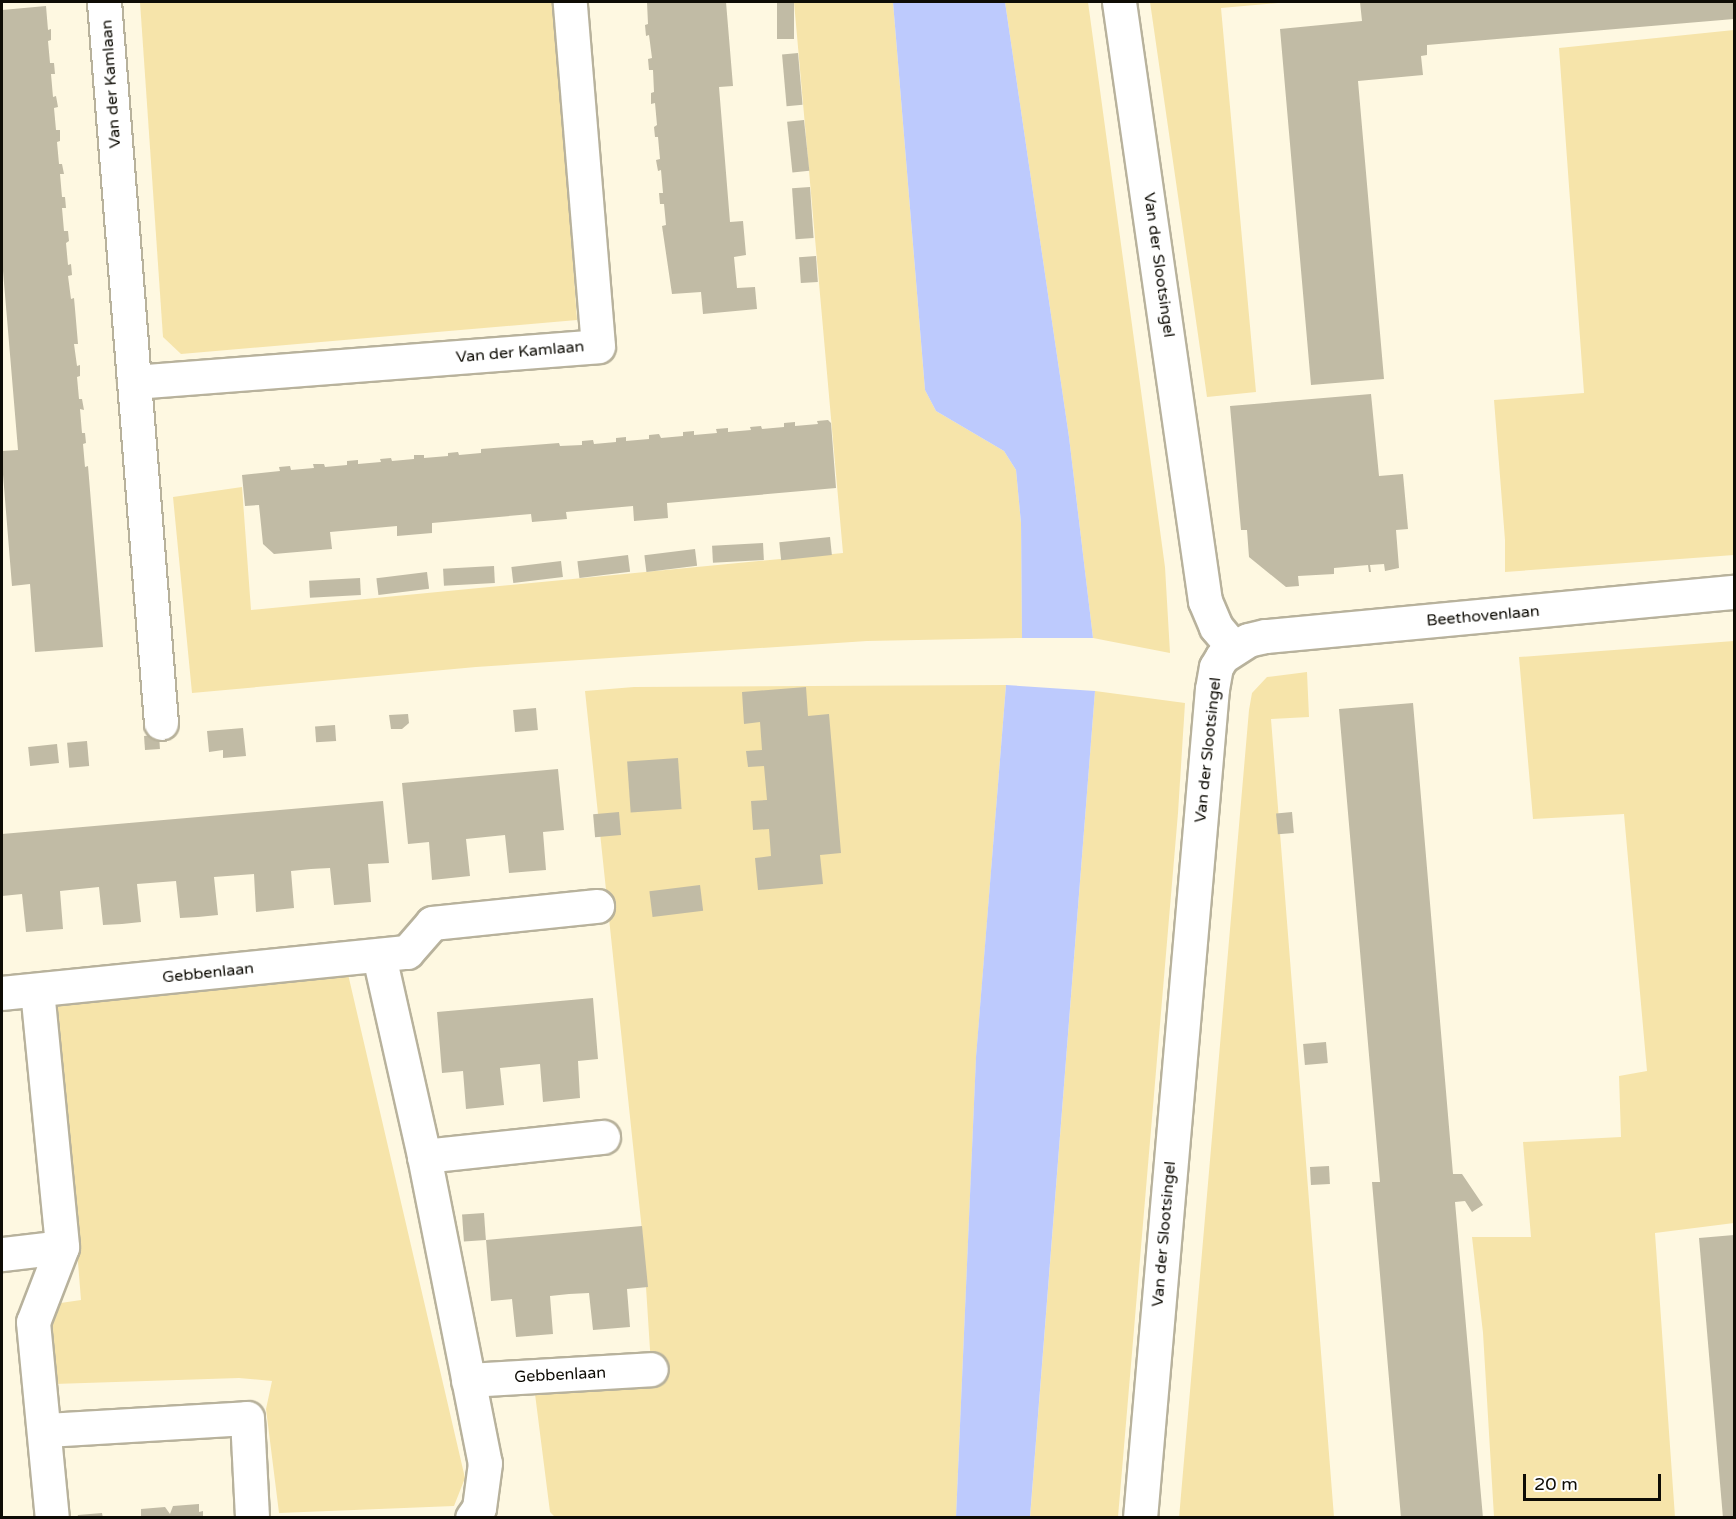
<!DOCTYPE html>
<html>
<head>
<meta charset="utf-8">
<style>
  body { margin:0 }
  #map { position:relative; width:1736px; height:1519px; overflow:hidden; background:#fef8e1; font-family:"Varela Round",sans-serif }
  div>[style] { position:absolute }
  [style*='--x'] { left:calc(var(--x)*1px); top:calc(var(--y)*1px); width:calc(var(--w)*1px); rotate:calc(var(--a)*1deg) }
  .green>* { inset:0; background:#f6e4aa }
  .water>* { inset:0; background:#bdcafd }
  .building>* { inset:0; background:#c1bba5; transform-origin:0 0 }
  .roads { filter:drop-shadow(2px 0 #b8b29c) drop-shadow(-2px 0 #b8b29c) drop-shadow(0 2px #b8b29c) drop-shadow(0 -2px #b8b29c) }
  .street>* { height:33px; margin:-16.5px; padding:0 16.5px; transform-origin:16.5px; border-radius:16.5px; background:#fff }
  .secondary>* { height:33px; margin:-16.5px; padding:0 16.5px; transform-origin:16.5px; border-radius:16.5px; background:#fff }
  span { translate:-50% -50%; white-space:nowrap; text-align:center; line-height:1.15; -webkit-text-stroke:4.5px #fff; paint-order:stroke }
  .street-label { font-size:16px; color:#0e0c05 }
  .frame { position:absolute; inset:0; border:3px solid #0e0c05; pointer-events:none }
  .scale { position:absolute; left:1523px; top:1474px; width:138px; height:27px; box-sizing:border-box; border:3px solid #0e0c05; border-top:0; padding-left:8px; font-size:18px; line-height:21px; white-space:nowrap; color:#0e0c05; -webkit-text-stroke:4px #fff; paint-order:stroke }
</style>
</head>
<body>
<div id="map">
  <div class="green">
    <div style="clip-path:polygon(140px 2px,555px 2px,577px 320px,181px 354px,163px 337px)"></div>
    <div style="clip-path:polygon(794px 2px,893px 2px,925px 390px,936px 411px,1004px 451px,1016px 470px,1021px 523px,1022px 638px,867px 641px,476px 667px,192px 693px,173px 497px,242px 487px,251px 610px,843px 553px)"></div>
    <div style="clip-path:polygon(1005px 2px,1088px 2px,1165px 567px,1170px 653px,1093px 638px,1069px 437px)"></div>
    <div style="clip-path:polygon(1150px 2px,1289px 2px,1221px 8px,1256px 392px,1207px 397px)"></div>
    <div style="clip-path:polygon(1734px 30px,1734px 555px,1505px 572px,1505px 540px,1494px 400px,1584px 393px,1559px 48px)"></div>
    <div style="clip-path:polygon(1734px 641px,1734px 1223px,1655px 1233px,1675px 1517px,1494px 1517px,1483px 1333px,1472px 1237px,1531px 1237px,1523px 1142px,1621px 1137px,1619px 1076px,1647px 1071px,1624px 814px,1533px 819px,1519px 657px)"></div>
    <div style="clip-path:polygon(1307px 672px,1309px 717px,1271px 719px,1334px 1517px,1179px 1518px,1249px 710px,1252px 693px,1267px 677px)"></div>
    <div style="clip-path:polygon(1006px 685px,976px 1058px,956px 1517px,555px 1517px,550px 1512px,535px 1394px,652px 1381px,643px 1240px,585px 691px,634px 687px)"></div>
    <div style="clip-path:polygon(1095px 691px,1185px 703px,1178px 813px,1118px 1517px,1030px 1518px)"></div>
    <div style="clip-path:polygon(348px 974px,465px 1478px,454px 1506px,279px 1513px,266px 1409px,272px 1381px,239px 1378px,54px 1384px,47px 1305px,81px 1300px,57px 1000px)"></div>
  </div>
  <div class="water">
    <div style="clip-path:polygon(893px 2px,1005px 2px,1069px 437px,1093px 638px,1022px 638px,1021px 523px,1016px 470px,1004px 451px,936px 411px,925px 390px)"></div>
    <div style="clip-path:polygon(1006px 685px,1095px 691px,1030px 1517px,956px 1517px,976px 1057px)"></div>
  </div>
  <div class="building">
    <div style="clip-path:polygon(647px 2px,726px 2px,733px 86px,719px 87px,730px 222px,743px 221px,746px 255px,734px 257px,737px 288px,755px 287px,757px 309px,703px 314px,701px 292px,672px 294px,662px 226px,666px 225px,664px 204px,660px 204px,659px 193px,663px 193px,661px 170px,658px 171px,656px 160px,660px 159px,658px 137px,655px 137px,654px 127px,657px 125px,655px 103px,651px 104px,651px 93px,654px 92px,653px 70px,649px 70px,648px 59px,652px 58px,649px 35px,646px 36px,645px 25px,648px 24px)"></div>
    <div style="left:777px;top:2px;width:17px;height:37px"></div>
    <div style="clip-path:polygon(1360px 2px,1734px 2px,1734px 19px,1427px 45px,1427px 55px,1421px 56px,1423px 75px,1358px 81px,1384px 379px,1311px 385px,1280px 29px,1362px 21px)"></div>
    <div style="clip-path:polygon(46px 6px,48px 30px,51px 29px,51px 40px,48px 41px,50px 63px,54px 63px,55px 74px,51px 74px,53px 97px,56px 96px,58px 107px,54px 108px,56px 130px,60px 130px,60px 141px,57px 142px,59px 164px,62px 164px,64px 174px,60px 174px,62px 197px,65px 197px,66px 208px,62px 208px,64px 231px,68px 231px,69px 241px,66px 243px,68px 265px,71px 264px,72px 275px,68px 276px,71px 299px,74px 298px,75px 309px,78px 344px,74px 344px,77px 366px,80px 365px,80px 376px,77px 377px,79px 399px,82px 399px,84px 410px,80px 409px,82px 433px,85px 433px,86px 443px,83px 444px,85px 467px,88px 466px,103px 647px,35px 652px,30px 584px,12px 586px,2px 462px,2px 451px,18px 450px,2px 259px,2px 10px)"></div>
    <div style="left:798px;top:53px;width:52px;height:16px;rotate:85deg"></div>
    <div style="left:804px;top:120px;width:51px;height:17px;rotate:84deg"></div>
    <div style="left:810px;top:187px;width:51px;height:18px;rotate:86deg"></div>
    <div style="left:816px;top:256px;width:26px;height:17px;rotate:86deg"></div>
    <div style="clip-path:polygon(1371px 394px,1379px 476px,1403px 474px,1408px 529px,1396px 530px,1399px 568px,1385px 571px,1384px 564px,1370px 565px,1371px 572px,1369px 572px,1368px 565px,1334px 568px,1334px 574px,1298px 576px,1299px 586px,1286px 587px,1249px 557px,1247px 530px,1241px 530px,1230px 406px)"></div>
    <div style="clip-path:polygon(828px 420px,831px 423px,836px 488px,667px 503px,668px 518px,634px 521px,633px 506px,566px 512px,567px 519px,532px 522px,531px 514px,432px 523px,432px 533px,397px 536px,397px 526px,364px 529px,330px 532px,332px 549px,274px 554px,263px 544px,259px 505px,245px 506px,242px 475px,280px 471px,279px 467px,290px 466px,291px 470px,314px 468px,313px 464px,324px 464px,325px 467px,347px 465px,347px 461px,358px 460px,358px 464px,381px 462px,380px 459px,391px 458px,392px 461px,414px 459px,414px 455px,424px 455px,424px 458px,448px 456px,448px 453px,458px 452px,459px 455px,481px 453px,481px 449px,559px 443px,560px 446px,582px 445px,582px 441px,593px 440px,594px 444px,616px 442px,616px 438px,626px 437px,626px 441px,649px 439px,649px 435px,659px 434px,661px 438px,683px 436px,683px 432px,694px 431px,694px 435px,717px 433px,716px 429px,728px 428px,728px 432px,751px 430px,750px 427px,761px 426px,762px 429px,784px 427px,784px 423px,795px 422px,795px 426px,818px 424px,817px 421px)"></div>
    <div style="left:830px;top:537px;width:18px;height:51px;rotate:84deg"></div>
    <div style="left:763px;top:543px;width:17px;height:51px;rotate:87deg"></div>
    <div style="left:695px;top:549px;width:17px;height:51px;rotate:83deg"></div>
    <div style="left:628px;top:555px;width:17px;height:51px;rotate:83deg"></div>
    <div style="left:561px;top:561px;width:16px;height:50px;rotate:83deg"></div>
    <div style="left:494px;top:566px;width:17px;height:51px;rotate:87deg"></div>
    <div style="left:427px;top:572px;width:17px;height:51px;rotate:83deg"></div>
    <div style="left:360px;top:578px;width:17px;height:51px;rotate:87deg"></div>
    <div style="clip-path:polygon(806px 687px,808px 716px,829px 714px,841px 853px,820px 855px,823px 884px,758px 890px,755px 858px,771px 856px,769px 829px,753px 830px,751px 801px,767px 800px,764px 766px,748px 767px,746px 751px,762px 750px,760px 722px,744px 724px,742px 692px)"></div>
    <div style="clip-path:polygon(1413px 703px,1453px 1174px,1462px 1174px,1483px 1205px,1472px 1212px,1465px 1201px,1455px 1202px,1483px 1518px,1401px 1518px,1372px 1182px,1380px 1182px,1339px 709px)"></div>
    <div style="left:536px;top:708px;width:22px;height:23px;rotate:85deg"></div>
    <div style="clip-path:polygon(408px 714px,409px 723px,402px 729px,391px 729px,389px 715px)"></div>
    <div style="left:335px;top:725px;width:16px;height:20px;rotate:86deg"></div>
    <div style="clip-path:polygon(243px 728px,246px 756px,223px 758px,223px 750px,209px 752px,207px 731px)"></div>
    <div style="left:159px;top:735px;width:14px;height:15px;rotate:86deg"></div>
    <div style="left:87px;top:741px;width:25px;height:20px;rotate:85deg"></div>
    <div style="left:57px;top:744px;width:19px;height:29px;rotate:84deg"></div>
    <div style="left:678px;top:758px;width:51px;height:51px;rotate:86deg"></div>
    <div style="clip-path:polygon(558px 769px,564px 830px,543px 832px,546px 870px,509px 873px,505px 835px,466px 839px,470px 876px,432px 880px,429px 842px,408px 844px,402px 783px)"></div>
    <div style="clip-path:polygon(383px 801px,389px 863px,368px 864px,371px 902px,334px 905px,330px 868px,311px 869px,291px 871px,294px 908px,256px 912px,254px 874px,214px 877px,218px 915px,198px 917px,180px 918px,176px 881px,137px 884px,141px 922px,122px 924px,103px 925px,99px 887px,60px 891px,63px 929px,26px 932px,22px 894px,2px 896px,2px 834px)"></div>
    <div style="left:619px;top:812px;width:23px;height:26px;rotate:85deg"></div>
    <div style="left:1292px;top:812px;width:21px;height:16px;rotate:85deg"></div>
    <div style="left:700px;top:885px;width:26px;height:51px;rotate:83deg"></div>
    <div style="clip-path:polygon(593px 998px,598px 1059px,578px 1061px,580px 1098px,543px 1102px,540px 1064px,500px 1068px,504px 1105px,466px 1109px,463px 1071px,442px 1073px,437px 1012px)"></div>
    <div style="left:1326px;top:1042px;width:21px;height:23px;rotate:85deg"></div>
    <div style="left:1329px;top:1166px;width:18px;height:19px;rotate:87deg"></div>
    <div style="left:484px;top:1213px;width:27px;height:22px;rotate:86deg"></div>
    <div style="clip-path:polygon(642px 1226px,648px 1287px,627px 1289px,630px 1327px,593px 1330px,589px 1293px,569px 1294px,550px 1296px,553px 1334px,516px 1337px,512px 1299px,491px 1301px,486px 1240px)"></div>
    <div style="clip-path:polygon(1734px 1235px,1734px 1518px,1723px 1518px,1699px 1238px)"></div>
    <div style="clip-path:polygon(199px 1504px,199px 1512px,203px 1511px,203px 1518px,141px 1518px,141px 1509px,165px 1507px,170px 1514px,173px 1506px)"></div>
    <div style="clip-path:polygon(102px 1513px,103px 1518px,77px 1518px,78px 1515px)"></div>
  </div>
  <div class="roads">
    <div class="street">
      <div style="--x:104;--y:2;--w:723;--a:85.48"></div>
      <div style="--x:1119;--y:2;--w:605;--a:81.83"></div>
      <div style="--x:1205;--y:601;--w:28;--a:67"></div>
      <div style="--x:1216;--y:627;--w:26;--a:50"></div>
      <div style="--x:134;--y:382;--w:465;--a:-4.4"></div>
      <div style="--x:598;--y:346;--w:345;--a:-94.7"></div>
      <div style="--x:379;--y:956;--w:205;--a:77.3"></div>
      <div style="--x:424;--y:1156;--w:313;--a:78.8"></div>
      <div style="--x:485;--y:1463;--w:45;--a:97.6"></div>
      <div style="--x:479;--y:1508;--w:12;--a:125"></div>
      <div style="--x:37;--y:990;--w:258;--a:84.4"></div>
      <div style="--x:62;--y:1247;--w:80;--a:111.1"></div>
      <div style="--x:33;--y:1322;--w:197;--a:84.5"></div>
      <div style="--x:2;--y:993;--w:407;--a:-5.8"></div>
      <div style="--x:407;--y:952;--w:38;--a:-49"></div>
      <div style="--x:432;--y:923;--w:166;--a:-5.9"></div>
      <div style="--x:424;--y:1156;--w:180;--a:-6.1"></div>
      <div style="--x:2;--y:1254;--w:60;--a:-6.7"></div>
      <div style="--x:468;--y:1380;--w:183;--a:-3.4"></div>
      <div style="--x:46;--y:1430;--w:201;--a:-3.4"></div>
      <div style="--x:247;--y:1418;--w:100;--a:87.1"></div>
    </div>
    <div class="secondary">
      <div style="--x:1140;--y:1518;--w:832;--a:-85.04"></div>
      <div style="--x:1212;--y:689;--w:22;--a:-80"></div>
      <div style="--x:1216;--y:667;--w:12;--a:-59"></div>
      <div style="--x:1222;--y:657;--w:31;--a:-33"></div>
      <div style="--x:1248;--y:640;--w:18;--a:-13"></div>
      <div style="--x:1266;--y:636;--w:470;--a:-5.4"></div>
    </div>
  </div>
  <div class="street-label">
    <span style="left:111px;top:84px;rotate:-94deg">Van der Kamlaan</span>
    <span style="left:1159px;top:265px;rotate:82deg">Van der Slootsingel</span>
    <span style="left:520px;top:352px;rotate:-5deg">Van der Kamlaan</span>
    <span style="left:1483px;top:616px;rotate:-5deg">Beethovenlaan</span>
    <span style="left:1208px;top:750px;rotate:-84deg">Van der Slootsingel</span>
    <span style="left:208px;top:973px;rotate:-6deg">Gebbenlaan</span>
    <span style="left:1164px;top:1234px;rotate:-85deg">Van der Slootsingel</span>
    <span style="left:560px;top:1375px;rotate:-3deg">Gebbenlaan</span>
  </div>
  <div class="frame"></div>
  <div class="scale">20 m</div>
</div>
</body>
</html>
